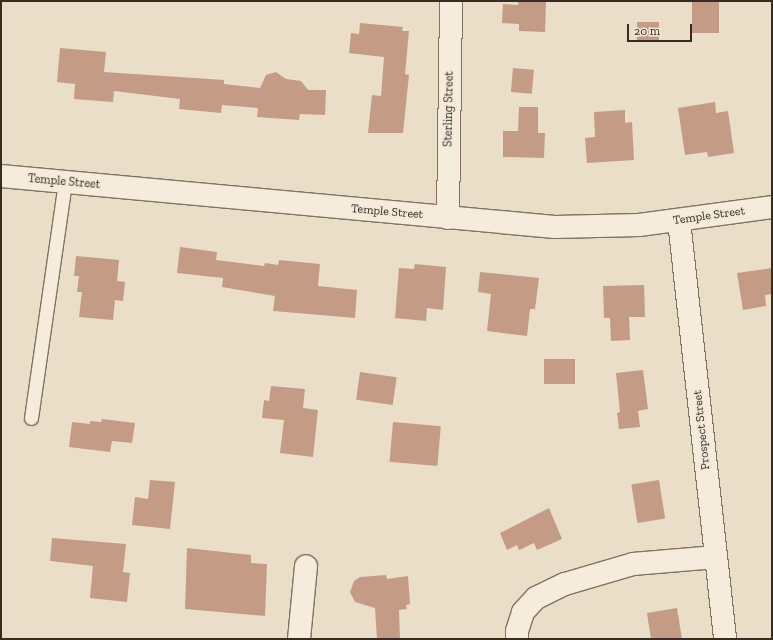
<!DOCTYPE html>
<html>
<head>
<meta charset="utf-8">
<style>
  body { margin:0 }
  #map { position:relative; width:773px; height:640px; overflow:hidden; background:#eadec9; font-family:"Zilla Slab",serif }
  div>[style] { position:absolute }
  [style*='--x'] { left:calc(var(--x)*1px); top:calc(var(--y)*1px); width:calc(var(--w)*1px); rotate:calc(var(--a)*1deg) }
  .building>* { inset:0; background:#c49b84; transform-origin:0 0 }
  .roads { filter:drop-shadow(1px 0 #847160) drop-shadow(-1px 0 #847160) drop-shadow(0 1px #847160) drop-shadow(0 -1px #847160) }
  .service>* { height:13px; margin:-6.5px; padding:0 6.5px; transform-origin:6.5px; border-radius:6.5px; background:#f5ecdc }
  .minor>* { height:22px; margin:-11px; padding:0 11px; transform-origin:11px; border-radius:11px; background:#f5ecdc }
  span { translate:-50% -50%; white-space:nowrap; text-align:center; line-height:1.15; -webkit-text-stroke:3px #f2e9d8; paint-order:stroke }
  .street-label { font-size:12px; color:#372b22 }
  .frame { position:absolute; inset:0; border:2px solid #372b22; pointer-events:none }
  .scale { position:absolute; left:627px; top:24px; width:65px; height:18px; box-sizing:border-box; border:2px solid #372b22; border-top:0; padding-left:5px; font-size:12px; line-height:14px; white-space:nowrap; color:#372b22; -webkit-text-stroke:3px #f2e9d8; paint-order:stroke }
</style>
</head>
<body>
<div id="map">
  <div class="building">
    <div style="clip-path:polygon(518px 1px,546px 1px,545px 32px,519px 31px,519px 24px,502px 23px,503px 4px,518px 5px)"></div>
    <div style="left:692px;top:1px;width:27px;height:32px"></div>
    <div style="left:637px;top:22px;width:22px;height:19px"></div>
    <div style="clip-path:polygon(360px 23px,403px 27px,402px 31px,409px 31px,405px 74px,409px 75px,403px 133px,368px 133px,372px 95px,381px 96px,384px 57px,349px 53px,351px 33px,359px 34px)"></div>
    <div style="clip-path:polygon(60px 48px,106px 52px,104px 72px,224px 80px,224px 84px,260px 88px,266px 75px,276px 72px,286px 79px,301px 81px,308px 90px,326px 90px,325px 115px,300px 114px,299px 120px,257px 117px,258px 108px,222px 105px,221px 113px,179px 109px,180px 99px,114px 91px,113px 102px,74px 99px,75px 84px,57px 82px)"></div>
    <div style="left:513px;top:68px;width:21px;height:24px;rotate:5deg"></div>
    <div style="clip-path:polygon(715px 102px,716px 113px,728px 111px,734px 153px,708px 157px,707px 152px,685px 155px,678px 108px)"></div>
    <div style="clip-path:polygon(519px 107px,538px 107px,538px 133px,545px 133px,544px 158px,503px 157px,503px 131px,518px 131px)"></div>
    <div style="clip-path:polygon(625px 110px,625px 123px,632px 122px,634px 160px,587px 163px,585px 138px,595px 137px,594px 112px)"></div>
    <div style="clip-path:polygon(180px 247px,217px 252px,216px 260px,264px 266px,265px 263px,278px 265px,279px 260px,320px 264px,318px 286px,357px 290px,355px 318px,273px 311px,275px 296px,222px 287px,223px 278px,177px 273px)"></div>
    <div style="clip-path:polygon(76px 256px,119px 260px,117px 281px,125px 282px,123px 301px,115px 300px,113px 320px,79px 317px,82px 292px,77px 292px,79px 276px,74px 276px)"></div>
    <div style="clip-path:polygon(415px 264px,446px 267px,443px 310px,427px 308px,426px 321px,395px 318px,399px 268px,414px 269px)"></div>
    <div style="clip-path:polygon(772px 268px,772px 294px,765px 295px,766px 306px,743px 310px,737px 273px)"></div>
    <div style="clip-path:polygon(480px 272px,539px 278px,535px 309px,530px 309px,527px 336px,487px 331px,491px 294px,478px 292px)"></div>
    <div style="clip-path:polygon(644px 285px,645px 317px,629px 317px,630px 340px,611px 341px,610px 318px,604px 318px,603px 286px)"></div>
    <div style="left:544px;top:359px;width:31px;height:25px"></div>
    <div style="clip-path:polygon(643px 370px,648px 409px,638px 411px,640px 427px,619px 429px,617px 413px,620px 412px,616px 373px)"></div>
    <div style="left:360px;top:372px;width:37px;height:28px;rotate:8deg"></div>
    <div style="clip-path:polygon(271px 386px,305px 389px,303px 408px,318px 410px,313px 457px,280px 453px,284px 420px,262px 418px,264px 400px,269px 401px)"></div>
    <div style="clip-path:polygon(102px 419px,135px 423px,132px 443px,112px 441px,110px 452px,69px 447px,72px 422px,90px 424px,90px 421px,101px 422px)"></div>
    <div style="left:393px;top:422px;width:48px;height:40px;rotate:5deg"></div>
    <div style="clip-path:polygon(150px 480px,175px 482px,170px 529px,132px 525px,135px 497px,148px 499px)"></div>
    <div style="left:659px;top:480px;width:39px;height:28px;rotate:81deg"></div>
    <div style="clip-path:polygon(549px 508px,562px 539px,537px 550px,534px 543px,519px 550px,517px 545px,507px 550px,500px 533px)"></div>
    <div style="clip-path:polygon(52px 538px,126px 544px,123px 572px,130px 573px,127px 602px,90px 598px,93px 566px,50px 561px)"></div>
    <div style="clip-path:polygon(187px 548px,251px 555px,251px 563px,267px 564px,265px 616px,185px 609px)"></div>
    <div style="clip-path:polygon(386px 575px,387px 579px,408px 576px,410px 604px,406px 605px,407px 609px,399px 610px,400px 639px,377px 639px,375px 608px,355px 602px,350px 592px,354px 581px,360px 577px)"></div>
    <div style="clip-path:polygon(677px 608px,682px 639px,651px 639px,647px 613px)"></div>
  </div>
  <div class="roads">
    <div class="service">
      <div style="--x:31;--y:418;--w:238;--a:-81.8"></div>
    </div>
    <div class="minor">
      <div style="--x:1;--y:176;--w:556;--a:5.26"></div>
      <div style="--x:555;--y:227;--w:84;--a:-1.4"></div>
      <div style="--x:639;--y:225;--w:134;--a:-7.7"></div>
      <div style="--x:448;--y:218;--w:217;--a:-89.2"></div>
      <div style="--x:679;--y:221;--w:421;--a:83.7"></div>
      <div style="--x:299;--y:639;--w:73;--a:-84.5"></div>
      <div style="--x:517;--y:639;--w:8;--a:-90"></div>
      <div style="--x:517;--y:631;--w:20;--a:-72"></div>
      <div style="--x:523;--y:612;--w:19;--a:-47"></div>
      <div style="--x:536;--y:598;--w:32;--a:-26"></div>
      <div style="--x:565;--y:584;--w:71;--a:-16.4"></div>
      <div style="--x:633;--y:564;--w:83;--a:-4.8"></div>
    </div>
  </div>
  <div class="street-label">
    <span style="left:449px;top:109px;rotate:-89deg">Sterling Street</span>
    <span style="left:64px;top:182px;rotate:5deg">Temple Street</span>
    <span style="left:387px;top:212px;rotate:5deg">Temple Street</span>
    <span style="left:709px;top:216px;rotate:-8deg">Temple Street</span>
    <span style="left:702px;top:430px;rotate:-96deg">Prospect Street</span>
  </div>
  <div class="frame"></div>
  <div class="scale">20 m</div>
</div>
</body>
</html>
